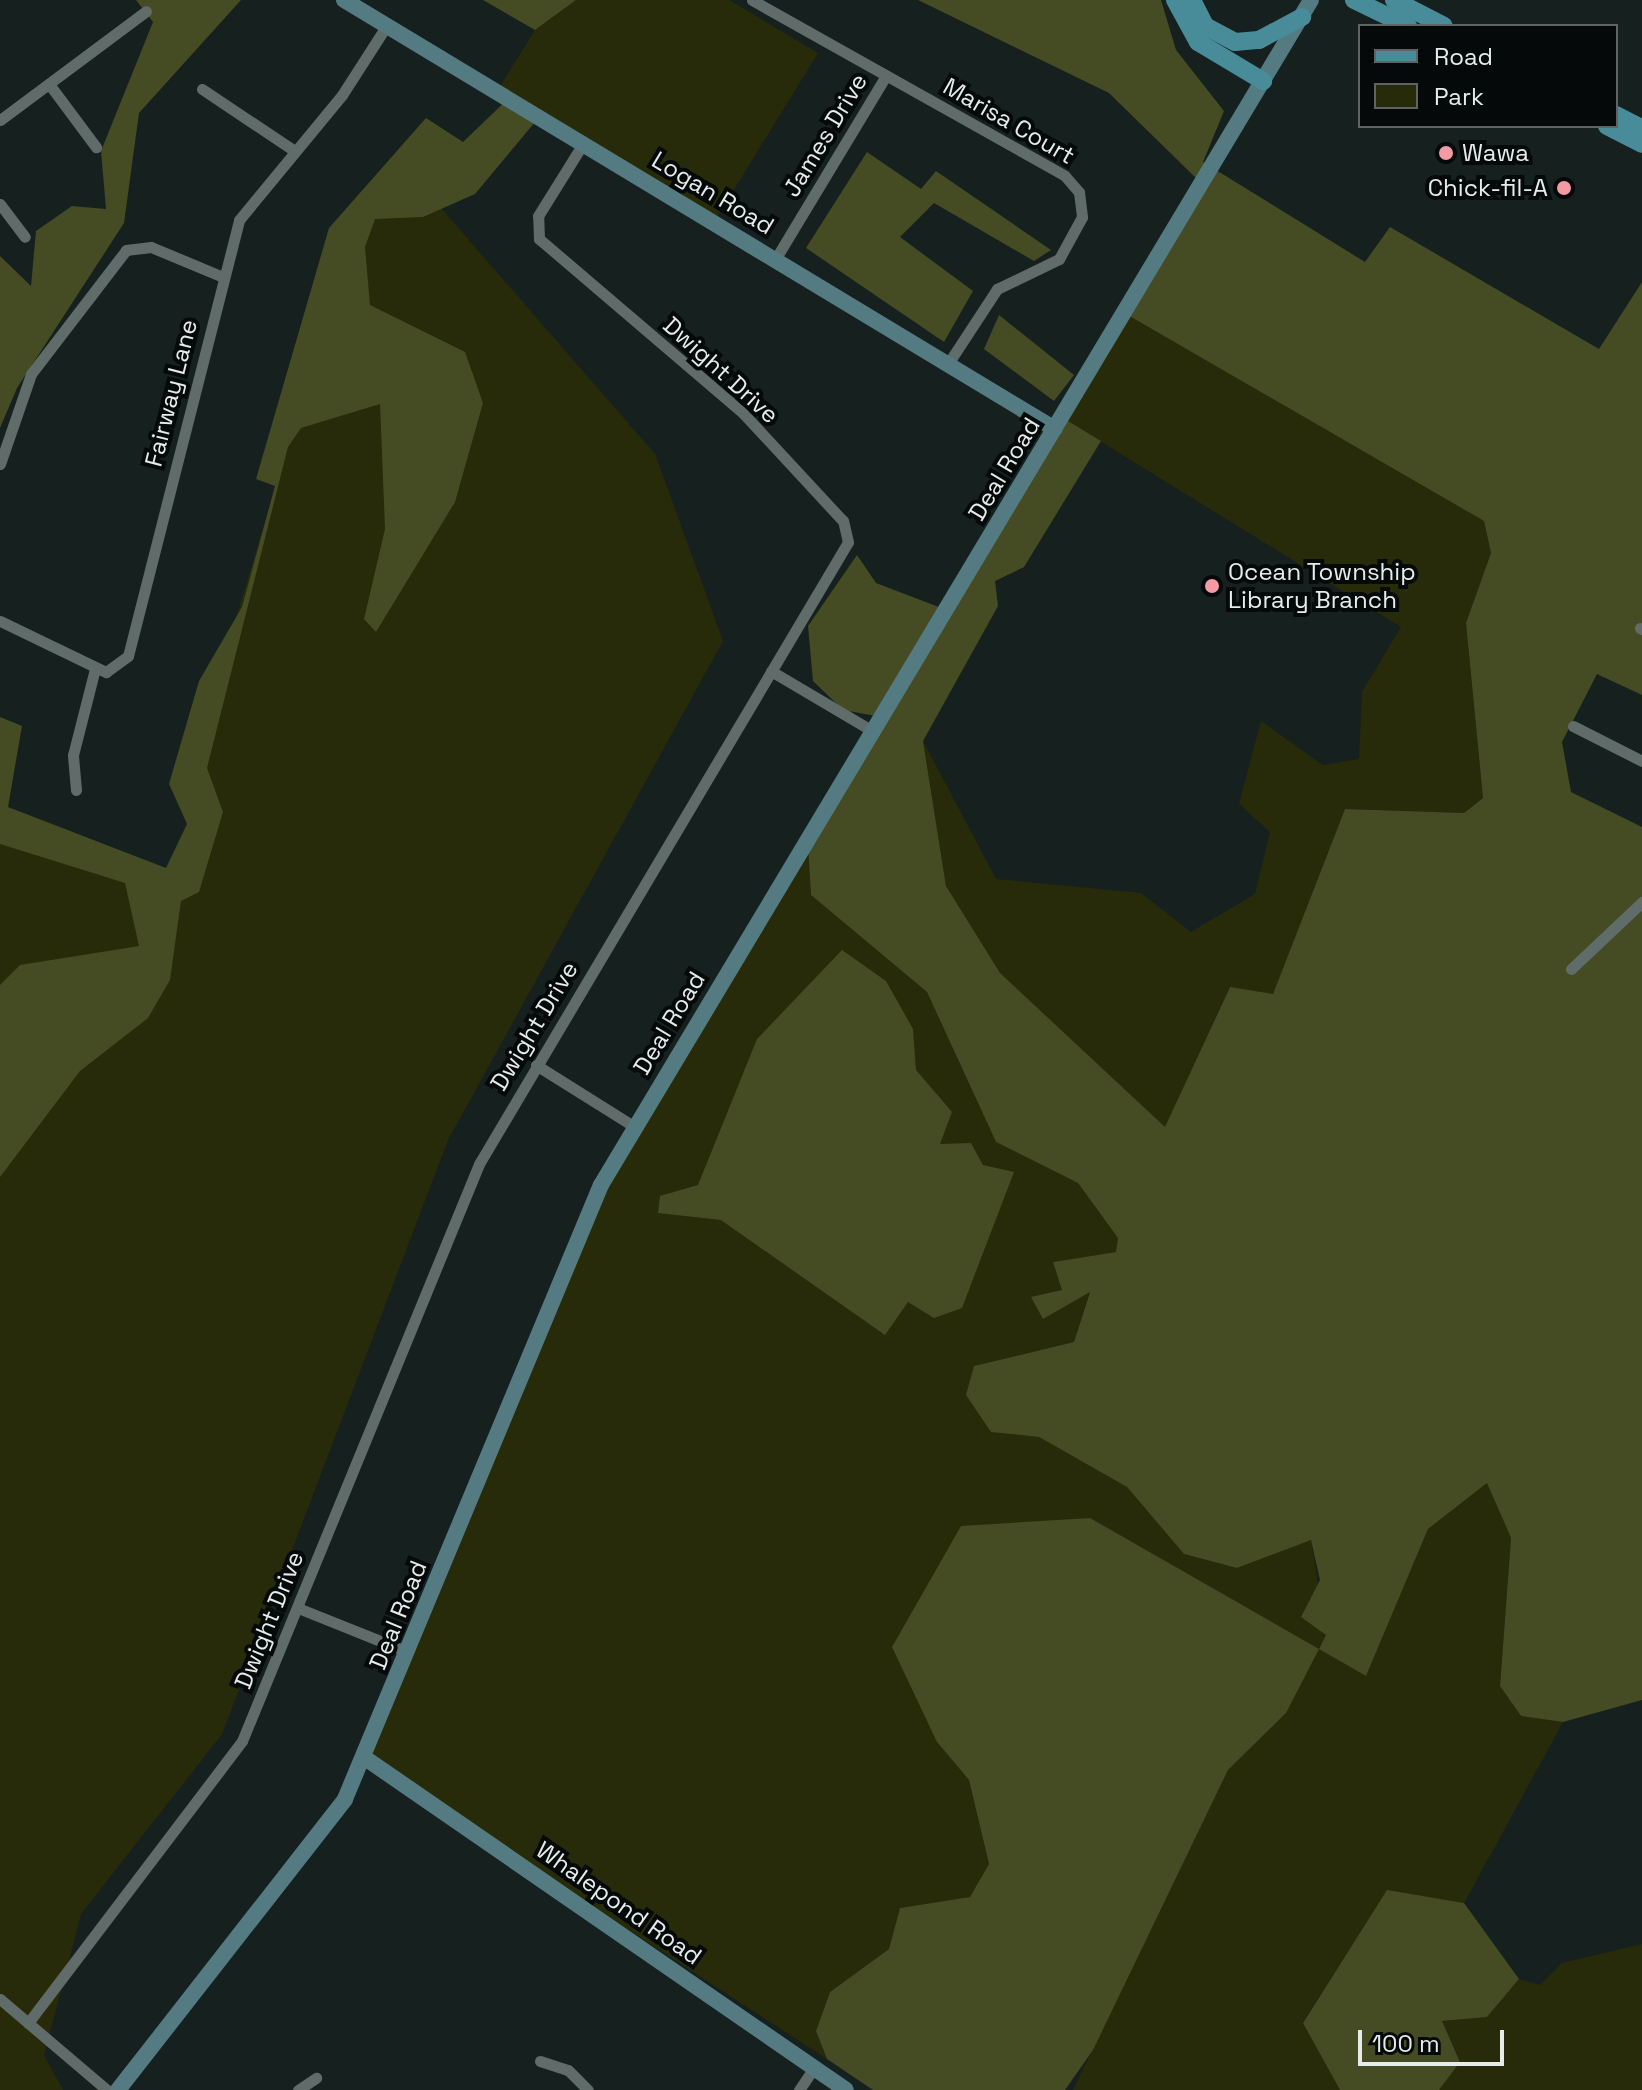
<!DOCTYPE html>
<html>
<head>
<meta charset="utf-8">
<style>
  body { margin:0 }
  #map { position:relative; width:1642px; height:2090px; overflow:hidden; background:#16211f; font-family:"Space Grotesk",sans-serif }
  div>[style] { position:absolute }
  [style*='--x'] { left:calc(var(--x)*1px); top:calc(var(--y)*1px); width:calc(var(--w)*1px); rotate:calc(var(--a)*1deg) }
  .green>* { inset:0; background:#272b0a }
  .forest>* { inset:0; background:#454b22 }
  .street>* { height:11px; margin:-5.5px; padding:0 5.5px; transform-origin:5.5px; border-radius:5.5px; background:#606c6a }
  .secondary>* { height:16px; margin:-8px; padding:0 8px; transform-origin:8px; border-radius:8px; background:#547b82 }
  .primary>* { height:18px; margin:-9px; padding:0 9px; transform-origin:9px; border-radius:9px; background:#488b99 }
  .dots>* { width:22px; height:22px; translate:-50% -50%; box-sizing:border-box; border:4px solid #050909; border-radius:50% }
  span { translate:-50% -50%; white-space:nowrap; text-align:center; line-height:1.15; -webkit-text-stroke:8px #050909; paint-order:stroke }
  .street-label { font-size:24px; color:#e5eceb }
  .poi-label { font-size:24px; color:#e5eceb }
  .left { translate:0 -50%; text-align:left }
  .right { translate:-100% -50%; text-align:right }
  .legend { position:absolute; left:1358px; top:24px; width:260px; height:104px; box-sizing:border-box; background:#050909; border:2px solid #5f6463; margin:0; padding:10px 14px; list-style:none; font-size:24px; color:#e5eceb }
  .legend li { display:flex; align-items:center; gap:16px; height:40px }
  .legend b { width:40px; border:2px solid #5f6463 }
  .scale { position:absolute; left:1358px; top:2030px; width:146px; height:36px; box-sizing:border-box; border:4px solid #e5eceb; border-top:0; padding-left:10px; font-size:24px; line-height:28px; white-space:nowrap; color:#e5eceb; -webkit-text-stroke:6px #050909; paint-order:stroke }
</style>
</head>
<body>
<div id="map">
  <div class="green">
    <div style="clip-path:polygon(576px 0,729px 0,818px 53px,714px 222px,498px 90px,535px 30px)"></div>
    <div style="clip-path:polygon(427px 192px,655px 454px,723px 641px,448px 1140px,222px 1734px,81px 1914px,44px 2055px,63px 2090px,0 2090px,0 841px,188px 881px,190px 771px,363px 196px)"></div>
    <div style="clip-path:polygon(1119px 310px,1484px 521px,1491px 553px,1466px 624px,1483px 798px,1464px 813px,1345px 809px,1273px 994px,1229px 988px,1165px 1128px,1000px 974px,946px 886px,923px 741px,996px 879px,1141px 893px,1191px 932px,1255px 894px,1270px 832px,1239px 804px,1261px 721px,1323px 765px,1359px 759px,1362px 692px,1401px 627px,1058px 415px)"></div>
    <div style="clip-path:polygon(808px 846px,811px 895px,927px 992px,996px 1142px,1078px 1183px,1118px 1238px,1117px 1252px,1053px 1262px,1063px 1290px,1090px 1291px,1074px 1342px,974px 1366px,991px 1432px,1039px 1437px,1127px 1487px,1184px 1554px,1237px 1568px,1311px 1539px,1326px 1635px,1319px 1648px,1366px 1676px,1428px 1529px,1487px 1483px,1511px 1538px,1500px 1686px,1521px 1716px,1563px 1722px,1464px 1903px,1387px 1891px,1303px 2022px,1340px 2090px,1073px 2090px,1228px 1770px,1286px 1713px,937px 1742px,969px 1780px,989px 1864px,971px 1897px,900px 1908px,889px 1949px,830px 1992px,816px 2031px,827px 2059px,364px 1758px,584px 1217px)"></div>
    <div style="clip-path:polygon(1642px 1944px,1642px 2090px,1439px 2090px,1460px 2062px,1442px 2021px,1487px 2017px,1519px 1979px,1540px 1985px,1562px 1963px)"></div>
  </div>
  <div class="forest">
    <div style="clip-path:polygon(136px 0,241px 0,139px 113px,124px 223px,17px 388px,0 428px,0 256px,31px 286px,36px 231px,72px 206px,106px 209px,101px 151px,153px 22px)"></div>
    <div style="clip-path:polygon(483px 0,576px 0,535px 30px)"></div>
    <div style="clip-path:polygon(918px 0,1161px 0,1176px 50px,1224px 111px,1203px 162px,1365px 262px,1390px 227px,1599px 349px,1642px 282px,1642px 695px,1597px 674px,1562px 742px,1571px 792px,1642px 827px,1642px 1700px,1563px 1722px,1521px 1716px,1500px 1686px,1511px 1538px,1487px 1483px,1428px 1529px,1366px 1676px,1319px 1649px,1286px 1713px,1228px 1770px,1093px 2050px,1065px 2090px,873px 2090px,827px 2059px,816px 2031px,830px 1992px,889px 1949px,900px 1908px,970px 1897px,989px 1864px,969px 1780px,937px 1742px,892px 1647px,961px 1526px,1090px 1518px,1319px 1649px,1326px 1635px,1301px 1617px,1320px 1580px,1311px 1540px,1237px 1568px,1184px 1554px,1127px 1487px,1039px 1437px,991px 1432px,966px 1395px,974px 1366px,1074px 1342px,1090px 1292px,1043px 1319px,1031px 1297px,1062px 1290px,1053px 1262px,1116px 1252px,1118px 1238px,1078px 1183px,996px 1142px,927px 992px,811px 895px,808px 846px,881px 717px,843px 710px,813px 681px,808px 626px,857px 555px,876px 583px,944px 609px,1058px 415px,1101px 441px,1024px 567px,995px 581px,998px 606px,923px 741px,946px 886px,1000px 973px,1165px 1127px,1230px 987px,1273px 994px,1345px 809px,1464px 813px,1483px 798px,1466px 623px,1491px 553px,1484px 521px,1119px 310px,1199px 181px,1109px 93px)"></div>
    <div style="clip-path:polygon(510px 97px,540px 116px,475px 194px,423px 217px,375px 219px,365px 247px,370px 305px,465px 352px,483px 403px,455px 502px,376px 632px,364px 619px,385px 529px,380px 404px,301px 428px,288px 447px,207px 768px,223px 812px,199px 892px,181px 901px,170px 980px,148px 1018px,80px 1071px,0 1177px,0 985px,20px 965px,139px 946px,125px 883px,0 844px,0 717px,22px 726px,8px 807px,166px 868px,187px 824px,169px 784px,199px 681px,242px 607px,275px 486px,256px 479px,329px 228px,426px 118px,463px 142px)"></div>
    <div style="clip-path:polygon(867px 152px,921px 189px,936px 171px,1051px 250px,1034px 261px,934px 203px,900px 237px,973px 291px,944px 342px,806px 248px)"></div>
    <div style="clip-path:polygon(999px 315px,1074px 375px,1054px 401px,984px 349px)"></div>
    <div style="clip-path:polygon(842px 950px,886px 981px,913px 1029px,916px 1070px,952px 1112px,940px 1144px,971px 1143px,983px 1165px,1014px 1172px,962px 1308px,934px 1318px,908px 1302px,885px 1335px,721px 1220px,658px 1213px,660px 1196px,698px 1185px,757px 1039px)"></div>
    <div style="clip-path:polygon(1387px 1890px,1464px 1903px,1519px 1979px,1487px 2017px,1442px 2021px,1460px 2062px,1439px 2090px,1340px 2090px,1303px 2023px)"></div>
  </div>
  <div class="street">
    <div style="--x:752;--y:0;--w:359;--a:29.3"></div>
    <div style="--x:1065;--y:176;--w:21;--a:49"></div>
    <div style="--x:1079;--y:192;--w:25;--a:83"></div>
    <div style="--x:1082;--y:217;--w:48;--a:118.7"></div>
    <div style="--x:1059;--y:259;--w:69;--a:154.2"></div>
    <div style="--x:997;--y:289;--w:90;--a:123.2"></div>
    <div style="--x:49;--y:84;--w:79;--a:53.3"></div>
    <div style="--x:202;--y:89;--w:110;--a:33.8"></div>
    <div style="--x:0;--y:120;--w:182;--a:-36.7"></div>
    <div style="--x:0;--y:204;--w:41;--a:52.9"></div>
    <div style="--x:776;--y:258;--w:213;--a:-58.9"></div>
    <div style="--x:0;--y:464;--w:95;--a:-71"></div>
    <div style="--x:31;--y:374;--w:156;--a:-52.5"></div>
    <div style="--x:126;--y:250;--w:25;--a:-7"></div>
    <div style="--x:151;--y:247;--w:78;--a:22.6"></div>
    <div style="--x:0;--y:621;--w:118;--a:25.7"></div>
    <div style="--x:106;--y:672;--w:27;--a:-36"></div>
    <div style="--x:128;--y:656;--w:450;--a:-75.7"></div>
    <div style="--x:239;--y:220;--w:162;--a:-50.5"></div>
    <div style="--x:342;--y:95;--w:83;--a:-57.3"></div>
    <div style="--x:1640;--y:628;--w:2;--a:27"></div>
    <div style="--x:771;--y:671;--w:120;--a:30.6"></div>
    <div style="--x:1573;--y:726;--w:77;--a:26.9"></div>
    <div style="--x:76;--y:790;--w:35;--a:-95"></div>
    <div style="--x:73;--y:755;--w:89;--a:-75.7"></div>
    <div style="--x:1571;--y:969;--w:98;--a:-43.3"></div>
    <div style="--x:536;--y:1065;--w:117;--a:32.1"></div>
    <div style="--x:298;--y:1608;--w:118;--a:21.8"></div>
    <div style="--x:0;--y:1999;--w:140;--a:40.4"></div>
    <div style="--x:28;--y:2023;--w:354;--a:-52.8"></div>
    <div style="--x:242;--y:1741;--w:624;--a:-67.67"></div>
    <div style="--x:479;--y:1164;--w:723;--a:-59.32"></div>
    <div style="--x:848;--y:542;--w:22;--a:-103"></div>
    <div style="--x:843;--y:521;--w:147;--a:-132.8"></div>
    <div style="--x:743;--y:413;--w:268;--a:-139.5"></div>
    <div style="--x:539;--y:239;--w:23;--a:-92"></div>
    <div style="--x:538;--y:216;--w:87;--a:-58.1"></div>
    <div style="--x:540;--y:2061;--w:29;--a:18"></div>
    <div style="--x:568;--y:2070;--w:28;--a:45"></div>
    <div style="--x:298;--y:2090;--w:22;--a:-34"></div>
    <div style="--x:799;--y:2090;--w:27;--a:-56"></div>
  </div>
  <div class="secondary">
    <div style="--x:344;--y:0;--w:830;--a:31.11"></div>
    <div style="--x:365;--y:1758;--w:584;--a:34.61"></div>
    <div style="--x:118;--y:2090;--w:369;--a:-52"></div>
    <div style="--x:345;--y:1799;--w:665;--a:-67.37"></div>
    <div style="--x:601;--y:1185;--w:1381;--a:-59.07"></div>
  </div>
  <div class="primary">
    <div style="--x:1175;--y:0;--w:48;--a:61.3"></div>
    <div style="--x:1198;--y:42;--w:76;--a:31"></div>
    <div style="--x:1192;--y:0;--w:29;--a:63"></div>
    <div style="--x:1205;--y:26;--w:34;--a:28"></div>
    <div style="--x:1235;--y:42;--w:24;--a:-5"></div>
    <div style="--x:1259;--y:40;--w:49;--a:-28.1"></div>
    <div style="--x:1354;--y:0;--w:60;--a:25.7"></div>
    <div style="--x:1394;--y:0;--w:56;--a:27.5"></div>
    <div style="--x:1616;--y:115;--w:29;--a:27"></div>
    <div style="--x:1607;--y:126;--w:39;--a:27"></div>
  </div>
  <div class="dots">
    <div style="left:1446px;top:153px;background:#f49aa2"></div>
    <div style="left:1564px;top:188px;background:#f49aa2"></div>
    <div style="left:1212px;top:586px;background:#f49aa2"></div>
  </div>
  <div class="street-label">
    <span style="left:1009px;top:121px;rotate:30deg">Marisa Court</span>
    <span style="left:825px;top:135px;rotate:-59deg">James Drive</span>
    <span style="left:713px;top:193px;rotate:31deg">Logan Road</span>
    <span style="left:721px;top:370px;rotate:42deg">Dwight Drive</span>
    <span style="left:171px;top:393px;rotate:-76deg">Fairway Lane</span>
    <span style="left:1004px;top:469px;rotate:-59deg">Deal Road</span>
    <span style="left:669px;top:1023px;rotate:-59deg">Deal Road</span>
    <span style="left:534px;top:1026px;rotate:-59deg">Dwight Drive</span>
    <span style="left:398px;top:1615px;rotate:-68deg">Deal Road</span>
    <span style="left:269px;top:1620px;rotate:-68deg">Dwight Drive</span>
    <span style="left:619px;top:1903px;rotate:35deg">Whalepond Road</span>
  </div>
  <div class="poi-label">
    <span class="left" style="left:1462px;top:153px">Wawa</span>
    <span class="right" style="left:1548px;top:188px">Chick-fil-A</span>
    <span class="left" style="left:1228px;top:586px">Ocean Township<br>Library Branch</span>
  </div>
  <ul class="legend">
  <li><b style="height:10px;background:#488b99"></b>Road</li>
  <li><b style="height:22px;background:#272b0a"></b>Park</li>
  </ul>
  <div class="scale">100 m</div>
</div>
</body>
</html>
